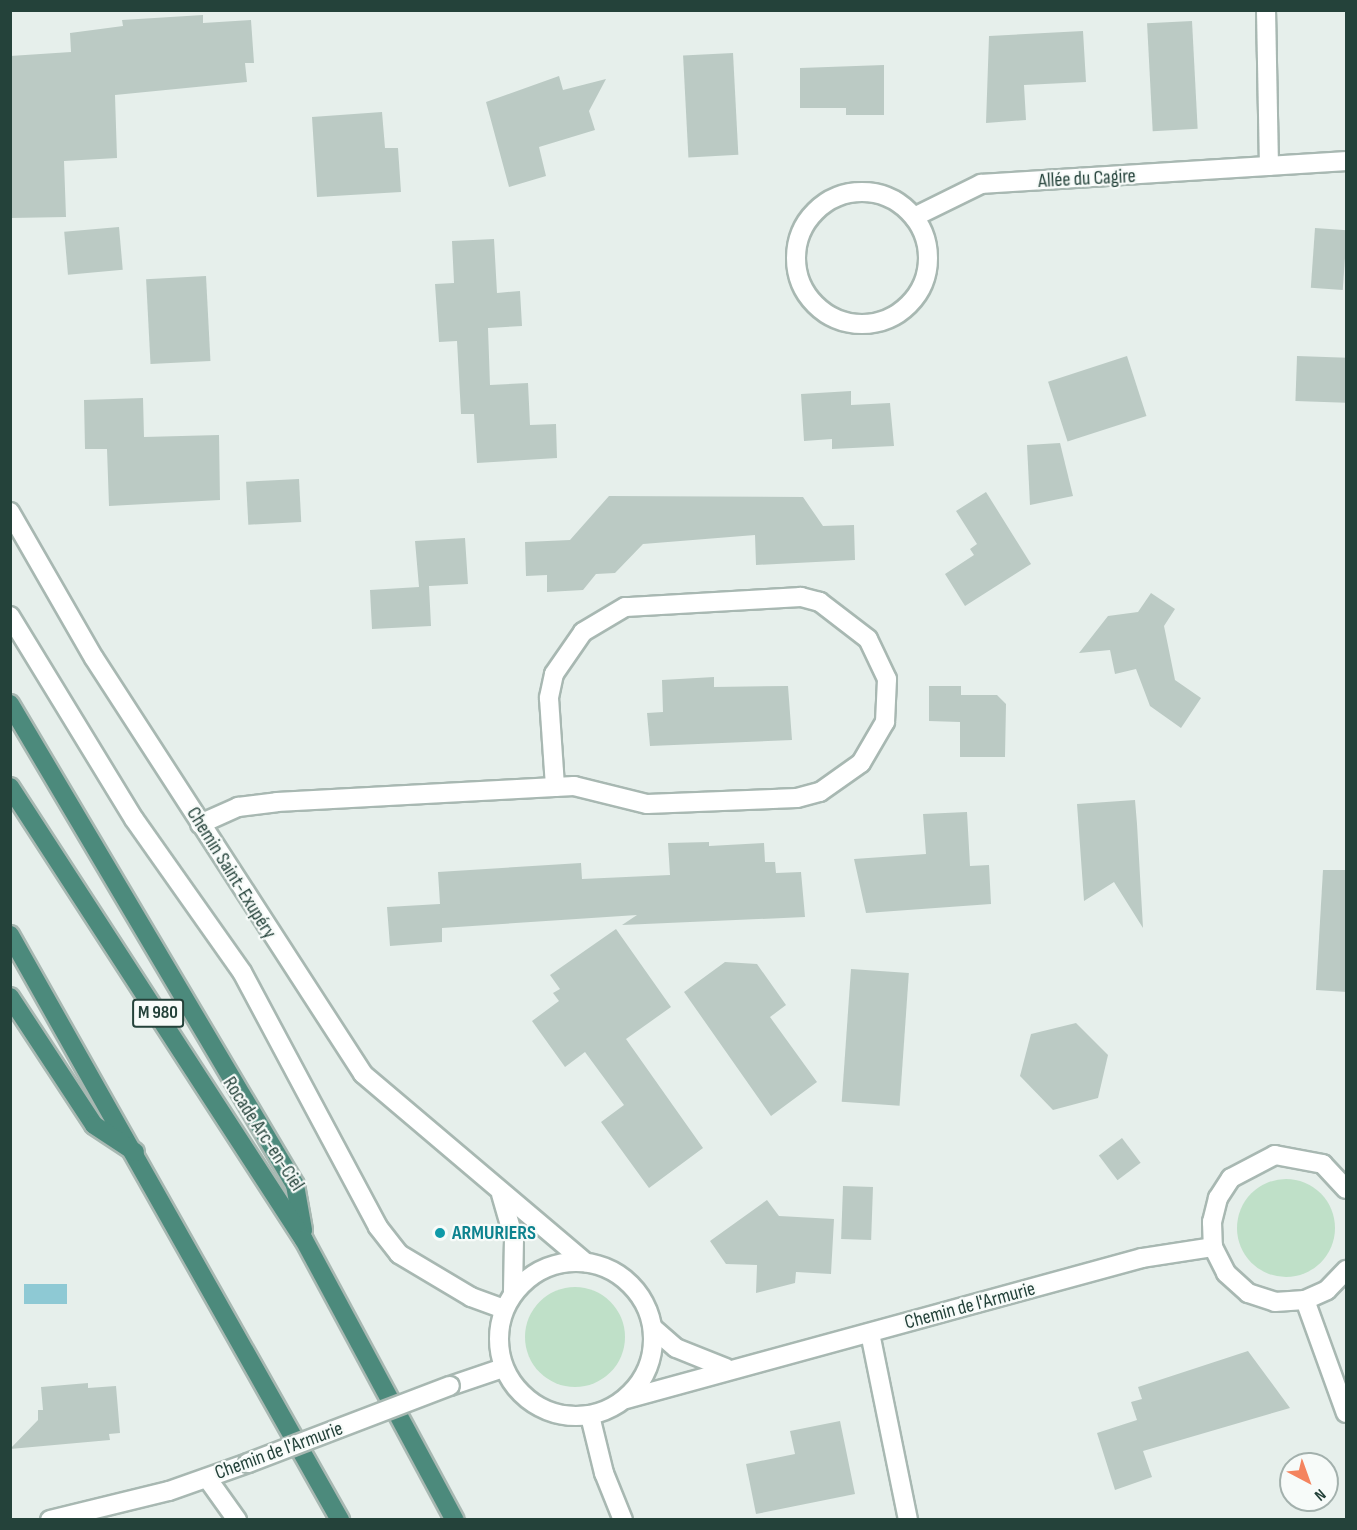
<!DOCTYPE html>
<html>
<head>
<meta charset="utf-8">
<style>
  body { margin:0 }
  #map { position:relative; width:1357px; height:1530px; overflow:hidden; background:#e6efeb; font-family:"Sofia Sans Condensed",sans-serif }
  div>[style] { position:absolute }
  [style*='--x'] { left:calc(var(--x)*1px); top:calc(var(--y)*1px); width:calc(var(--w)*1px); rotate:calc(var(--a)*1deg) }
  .green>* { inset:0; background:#bfe0c8 }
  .round { border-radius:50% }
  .water>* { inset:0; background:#8ec9d4; transform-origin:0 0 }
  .building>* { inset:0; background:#bbcac4; transform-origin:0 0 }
  .roads { filter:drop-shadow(2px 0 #a8b8b2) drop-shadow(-2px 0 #a8b8b2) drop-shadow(0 2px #a8b8b2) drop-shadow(0 -2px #a8b8b2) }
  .service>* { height:18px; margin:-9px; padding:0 9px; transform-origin:9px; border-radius:9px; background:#fff }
  .minor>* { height:18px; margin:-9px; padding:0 9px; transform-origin:9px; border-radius:9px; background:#fff }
  .minor>.ring { margin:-9px; padding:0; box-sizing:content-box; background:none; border:18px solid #fff; border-radius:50% }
  .tertiary>* { height:18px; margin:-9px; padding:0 9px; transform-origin:9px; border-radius:9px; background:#fff }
  .tertiary>.ring { margin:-9px; padding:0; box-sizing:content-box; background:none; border:18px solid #fff; border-radius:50% }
  .trunk>* { height:18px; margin:-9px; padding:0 9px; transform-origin:9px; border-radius:9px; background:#4c8a7c }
  .bridges { filter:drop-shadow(2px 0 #a8b8b2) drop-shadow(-2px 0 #a8b8b2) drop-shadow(0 2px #a8b8b2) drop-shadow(0 -2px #a8b8b2) }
  .tertiary-bridge>* { height:18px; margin:-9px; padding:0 9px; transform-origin:9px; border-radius:9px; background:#fff }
  .dots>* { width:16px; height:16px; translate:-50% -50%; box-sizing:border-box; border:3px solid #f7fbf9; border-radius:50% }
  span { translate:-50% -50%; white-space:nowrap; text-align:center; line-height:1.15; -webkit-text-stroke:4.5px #f7fbf9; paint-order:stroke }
  .shield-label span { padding:2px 4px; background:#f7fbf9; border:2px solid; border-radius:4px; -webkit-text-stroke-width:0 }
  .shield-label { font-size:18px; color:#24423a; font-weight:700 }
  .street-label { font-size:20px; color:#24423a }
  .culture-label { font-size:20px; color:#0d838f; font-weight:700 }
  .left { translate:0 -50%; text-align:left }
  .frame { position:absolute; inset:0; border:12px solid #24423a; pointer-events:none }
  .north { position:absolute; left:1279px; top:1452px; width:60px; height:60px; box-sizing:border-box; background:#f7fbf9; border:2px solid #a3b1ad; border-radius:50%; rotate:139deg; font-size:16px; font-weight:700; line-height:24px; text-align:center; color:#24423a }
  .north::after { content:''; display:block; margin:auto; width:21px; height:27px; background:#f4845f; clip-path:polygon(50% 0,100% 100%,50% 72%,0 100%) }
</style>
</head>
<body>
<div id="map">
  <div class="green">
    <div class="round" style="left:1237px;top:1179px;width:98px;height:98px"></div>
    <div class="round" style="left:525px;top:1287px;width:100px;height:100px"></div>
  </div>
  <div class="water">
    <div style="left:24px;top:1284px;width:43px;height:20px"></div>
  </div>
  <div class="building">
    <div style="clip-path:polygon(203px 15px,203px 23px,251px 20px,254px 63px,245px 63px,247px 82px,115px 95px,117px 158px,64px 161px,66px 217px,10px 218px,10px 56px,71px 52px,70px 33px,123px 26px,122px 20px)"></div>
    <div style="left:1192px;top:21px;width:108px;height:45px;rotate:87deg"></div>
    <div style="clip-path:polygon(1083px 31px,1086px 82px,1024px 85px,1026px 120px,986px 123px,989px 36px)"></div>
    <div style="left:733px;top:53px;width:102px;height:50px;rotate:87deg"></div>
    <div style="clip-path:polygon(884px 65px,884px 115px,846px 115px,846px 108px,800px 108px,800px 68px)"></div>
    <div style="clip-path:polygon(559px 76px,563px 90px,606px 79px,589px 111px,595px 130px,539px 147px,546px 176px,509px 187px,486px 102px)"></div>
    <div style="clip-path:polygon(382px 112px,385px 148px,398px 148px,401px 192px,317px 197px,312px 117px)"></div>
    <div style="left:119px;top:227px;width:43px;height:55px;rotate:85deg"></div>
    <div style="left:1315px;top:228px;width:32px;height:60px;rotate:4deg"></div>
    <div style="clip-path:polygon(494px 239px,497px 293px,520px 291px,522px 326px,488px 328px,490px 385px,528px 383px,530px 425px,556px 424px,557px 458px,477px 463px,474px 414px,461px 414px,457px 341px,439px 342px,435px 284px,454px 283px,452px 241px)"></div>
    <div style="left:206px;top:276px;width:85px;height:60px;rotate:87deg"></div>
    <div style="left:1127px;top:356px;width:63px;height:83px;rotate:72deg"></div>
    <div style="left:1297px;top:356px;width:50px;height:45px;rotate:2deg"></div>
    <div style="clip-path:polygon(851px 391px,851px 405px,890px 403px,894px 446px,832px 449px,832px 439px,804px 441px,801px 394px)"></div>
    <div style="clip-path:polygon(143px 398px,144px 437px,219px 435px,220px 500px,109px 506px,107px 449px,85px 449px,84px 400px)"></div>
    <div style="clip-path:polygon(1060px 443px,1073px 496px,1030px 505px,1027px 445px)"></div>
    <div style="left:299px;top:479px;width:43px;height:53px;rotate:87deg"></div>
    <div style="clip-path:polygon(986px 492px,1031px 564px,965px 606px,945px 574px,974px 555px,970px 549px,977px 544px,956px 511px)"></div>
    <div style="clip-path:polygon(609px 496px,803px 497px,823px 526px,854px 525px,855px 560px,756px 565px,755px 535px,643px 544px,615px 573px,596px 574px,583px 590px,547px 592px,547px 575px,526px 576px,525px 542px,570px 540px)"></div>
    <div style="clip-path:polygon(465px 538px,468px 584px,429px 586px,431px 626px,372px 629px,370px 590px,419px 587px,415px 541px)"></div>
    <div style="clip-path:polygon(1151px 593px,1175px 609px,1164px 626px,1175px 680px,1201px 698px,1181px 728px,1150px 706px,1136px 669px,1115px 674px,1110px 650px,1079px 653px,1108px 616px,1138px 612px)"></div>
    <div style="clip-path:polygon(714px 677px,714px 687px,788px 686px,792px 740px,650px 746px,647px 713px,663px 712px,662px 680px)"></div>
    <div style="clip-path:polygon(929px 686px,961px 686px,961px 695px,997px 695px,1006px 704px,1005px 757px,960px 757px,960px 722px,929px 721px)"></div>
    <div style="clip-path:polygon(1135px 800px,1137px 824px,1143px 928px,1114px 882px,1084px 901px,1077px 804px)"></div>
    <div style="clip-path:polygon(967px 812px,970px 866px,989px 865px,991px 904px,866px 913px,854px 859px,926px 854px,923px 814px)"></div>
    <div style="clip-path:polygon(709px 842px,709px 846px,764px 843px,765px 862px,775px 862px,776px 873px,801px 872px,805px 917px,622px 925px,637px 915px,442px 928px,442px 942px,390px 946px,387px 907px,440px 904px,438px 872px,581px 863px,582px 879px,670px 875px,668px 843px)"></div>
    <div style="clip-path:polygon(1323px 870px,1347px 870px,1347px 992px,1316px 990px)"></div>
    <div style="clip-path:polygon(616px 929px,671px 1007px,626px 1039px,703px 1148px,649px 1188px,601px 1122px,624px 1105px,585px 1052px,565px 1067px,532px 1021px,559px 1001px,553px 993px,560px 989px,550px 975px)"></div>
    <div style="clip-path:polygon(725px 962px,757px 964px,786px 1005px,770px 1017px,817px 1082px,771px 1116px,684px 992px)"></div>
    <div style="left:851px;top:969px;width:58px;height:133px;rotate:4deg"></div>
    <div style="clip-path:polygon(1076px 1023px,1108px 1055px,1098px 1098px,1053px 1110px,1020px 1076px,1031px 1034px)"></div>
    <div style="left:1122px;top:1138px;width:31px;height:29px;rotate:53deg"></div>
    <div style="left:843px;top:1186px;width:30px;height:53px;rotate:2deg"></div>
    <div style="clip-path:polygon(767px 1200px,779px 1216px,834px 1219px,831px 1274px,796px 1272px,795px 1283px,756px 1293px,757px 1265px,726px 1264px,710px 1241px)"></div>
    <div style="clip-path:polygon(1248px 1351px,1290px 1408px,1143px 1451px,1152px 1477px,1115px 1490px,1097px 1433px,1137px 1420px,1131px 1402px,1142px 1399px,1138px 1387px)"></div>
    <div style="clip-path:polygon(88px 1383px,88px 1388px,116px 1386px,120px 1433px,109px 1434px,110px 1440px,10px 1449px,38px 1420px,38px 1410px,43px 1410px,41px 1387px)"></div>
    <div style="clip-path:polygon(840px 1421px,855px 1494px,756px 1514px,746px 1464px,795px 1454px,790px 1431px)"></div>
  </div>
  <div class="roads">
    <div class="service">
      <div style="--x:10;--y:616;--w:238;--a:58.6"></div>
      <div style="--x:134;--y:819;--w:187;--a:54.8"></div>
      <div style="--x:242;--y:972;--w:289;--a:61.9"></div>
      <div style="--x:378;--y:1227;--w:34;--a:52"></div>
      <div style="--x:399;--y:1254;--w:84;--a:30.8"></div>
      <div style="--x:471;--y:1297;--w:35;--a:20"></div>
      <div style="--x:200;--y:824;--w:42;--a:-24.1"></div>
      <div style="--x:238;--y:807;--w:39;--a:-7"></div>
      <div style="--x:277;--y:802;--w:278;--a:-3.1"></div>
      <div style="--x:555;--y:787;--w:19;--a:-3"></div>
      <div style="--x:574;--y:786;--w:75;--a:13.9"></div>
      <div style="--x:647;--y:804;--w:150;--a:-2.3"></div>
      <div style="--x:797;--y:798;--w:24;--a:-15"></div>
      <div style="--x:820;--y:792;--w:50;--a:-35.3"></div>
      <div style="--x:861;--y:763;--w:48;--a:-59.7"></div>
      <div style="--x:885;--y:722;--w:43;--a:-87.3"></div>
      <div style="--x:887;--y:679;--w:44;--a:-115.4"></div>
      <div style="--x:868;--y:639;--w:61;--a:-142.4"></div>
      <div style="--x:820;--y:602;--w:20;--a:-165"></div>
      <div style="--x:801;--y:597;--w:176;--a:176.7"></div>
      <div style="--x:625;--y:607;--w:49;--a:149.2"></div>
      <div style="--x:583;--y:632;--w:51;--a:124.6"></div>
      <div style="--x:554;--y:674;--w:25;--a:102"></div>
      <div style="--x:549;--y:698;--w:89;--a:86.1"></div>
      <div style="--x:590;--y:1416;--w:59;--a:76.2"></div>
      <div style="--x:604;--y:1473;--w:51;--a:68"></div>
      <div style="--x:207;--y:1478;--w:52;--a:54.5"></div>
    </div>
    <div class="minor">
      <div style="--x:1266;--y:10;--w:156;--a:88.9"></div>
      <div class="ring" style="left:796px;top:192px;width:114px;height:114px"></div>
      <div style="--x:914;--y:217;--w:75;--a:-26.2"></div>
      <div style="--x:981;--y:184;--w:366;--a:-3.6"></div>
      <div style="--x:1305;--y:1300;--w:120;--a:70.1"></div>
      <div style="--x:870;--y:1333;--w:191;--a:78.5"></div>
    </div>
    <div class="tertiary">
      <div style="--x:10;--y:512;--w:168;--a:60.1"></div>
      <div style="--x:94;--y:658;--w:495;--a:57.1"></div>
      <div style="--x:363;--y:1074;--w:291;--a:40.3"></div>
      <div style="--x:1346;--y:1189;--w:34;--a:-133"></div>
      <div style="--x:1323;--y:1164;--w:49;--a:-169.4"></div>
      <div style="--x:1275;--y:1155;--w:50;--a:152.4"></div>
      <div style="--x:1231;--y:1178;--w:24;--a:123"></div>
      <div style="--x:1218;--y:1198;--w:25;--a:104"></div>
      <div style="--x:1212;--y:1222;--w:25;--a:88"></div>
      <div style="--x:1213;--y:1247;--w:29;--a:63"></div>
      <div style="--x:1226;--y:1273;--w:30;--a:42"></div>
      <div style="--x:1248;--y:1293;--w:28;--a:18"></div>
      <div style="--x:1275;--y:1302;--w:30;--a:-4"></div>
      <div style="--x:1305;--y:1300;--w:24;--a:-24"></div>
      <div style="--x:1327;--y:1290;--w:28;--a:-46"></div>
      <div style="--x:501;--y:1194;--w:47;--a:73.9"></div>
      <div style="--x:514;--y:1239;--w:54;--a:91.1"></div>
      <div class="ring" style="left:499px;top:1262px;width:136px;height:136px"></div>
      <div style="--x:653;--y:1328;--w:30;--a:41"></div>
      <div style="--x:676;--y:1348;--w:54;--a:21.8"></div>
      <div style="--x:450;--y:1386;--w:56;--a:-18.8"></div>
      <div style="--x:626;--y:1399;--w:535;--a:-15.28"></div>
      <div style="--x:1142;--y:1258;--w:72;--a:-8.8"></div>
      <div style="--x:50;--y:1520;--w:122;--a:-13.7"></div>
      <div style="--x:169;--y:1491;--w:84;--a:-19.5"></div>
    </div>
    <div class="trunk">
      <div style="--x:10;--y:704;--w:559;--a:59.35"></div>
      <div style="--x:295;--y:1185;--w:46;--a:79.9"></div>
      <div style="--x:10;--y:787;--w:540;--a:57.02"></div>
      <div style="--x:304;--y:1240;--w:318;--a:61.7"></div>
      <div style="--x:10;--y:935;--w:672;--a:60.57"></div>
      <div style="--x:10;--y:997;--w:153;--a:56.7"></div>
      <div style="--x:94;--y:1125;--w:49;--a:33.4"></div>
    </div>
  </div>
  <div class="bridges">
    <div class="tertiary-bridge">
      <div style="--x:248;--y:1463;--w:216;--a:-20.9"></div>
    </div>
  </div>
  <div class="dots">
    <div style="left:440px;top:1233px;background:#0f9aa8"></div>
  </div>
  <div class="shield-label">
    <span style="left:158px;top:1013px">M 980</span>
  </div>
  <div class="street-label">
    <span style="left:1087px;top:179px;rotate:-3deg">Allée du Cagire</span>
    <span style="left:231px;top:873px;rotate:58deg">Chemin Saint-Exupéry</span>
    <span style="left:263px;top:1134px;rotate:57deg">Rocade Arc-en-Ciel</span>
    <span style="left:970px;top:1306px;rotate:-15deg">Chemin de l'Armurie</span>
    <span style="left:279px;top:1451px;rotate:-20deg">Chemin de l'Armurie</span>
  </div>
  <div class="culture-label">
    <span class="left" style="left:452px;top:1233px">ARMURIERS</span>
  </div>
  <div class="frame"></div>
  <div class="north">N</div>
</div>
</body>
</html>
